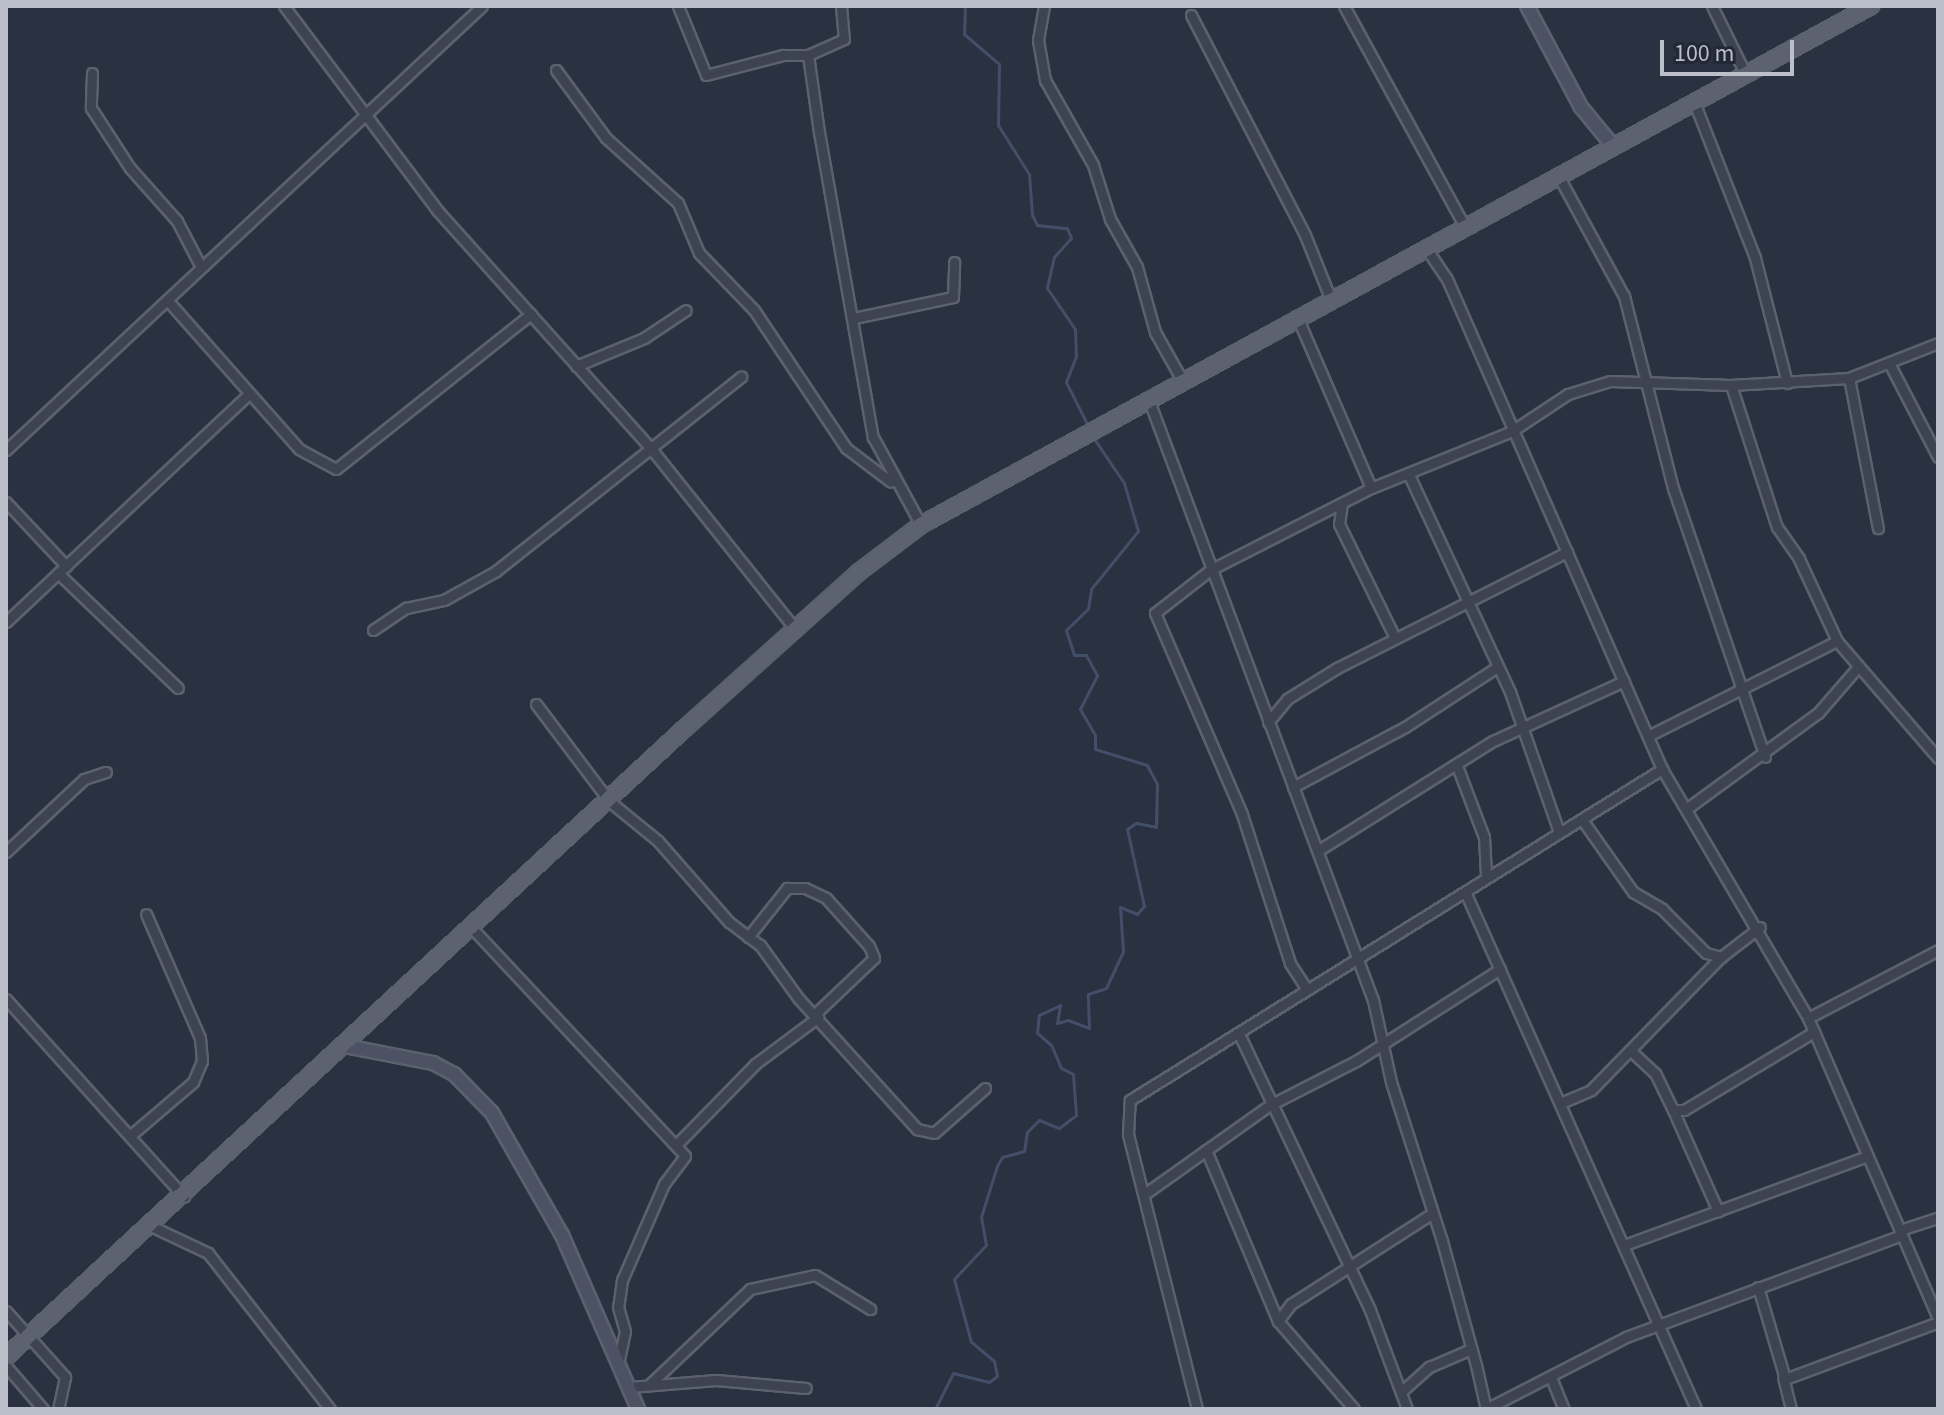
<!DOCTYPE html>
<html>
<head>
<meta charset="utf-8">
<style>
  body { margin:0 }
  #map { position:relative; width:1944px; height:1415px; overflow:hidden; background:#2a3140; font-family:"Source Sans 3",sans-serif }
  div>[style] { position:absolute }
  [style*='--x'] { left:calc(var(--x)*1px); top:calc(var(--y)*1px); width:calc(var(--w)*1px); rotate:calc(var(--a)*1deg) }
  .stream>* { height:3px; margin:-1.5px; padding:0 1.5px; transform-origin:1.5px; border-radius:1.5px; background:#434f69 }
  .roads { filter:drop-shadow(2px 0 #5b616d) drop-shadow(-2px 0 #5b616d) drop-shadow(0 2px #5b616d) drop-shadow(0 -2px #5b616d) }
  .street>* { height:9px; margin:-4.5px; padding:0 4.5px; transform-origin:4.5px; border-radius:4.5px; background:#3d4350 }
  .secondary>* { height:12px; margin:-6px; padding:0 6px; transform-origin:6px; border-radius:6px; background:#4c5263 }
  .primary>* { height:14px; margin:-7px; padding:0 7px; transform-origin:7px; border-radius:7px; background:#5c6270 }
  span { translate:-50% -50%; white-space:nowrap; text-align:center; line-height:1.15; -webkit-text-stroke:6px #222835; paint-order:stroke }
  .frame { position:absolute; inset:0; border:8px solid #babfca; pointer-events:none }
  .scale { position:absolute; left:1660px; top:40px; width:134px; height:36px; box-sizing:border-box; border:4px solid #babfca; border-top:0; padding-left:10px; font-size:24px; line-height:28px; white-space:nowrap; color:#babfca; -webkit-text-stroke:6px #222835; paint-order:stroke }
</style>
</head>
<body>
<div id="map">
  <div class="stream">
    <div style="--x:965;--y:6;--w:28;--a:92"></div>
    <div style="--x:964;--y:34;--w:46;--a:40.6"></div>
    <div style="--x:999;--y:64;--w:61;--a:90.9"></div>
    <div style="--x:998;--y:125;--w:58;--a:57.7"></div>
    <div style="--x:1029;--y:174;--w:41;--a:85.8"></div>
    <div style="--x:1032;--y:215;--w:11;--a:63"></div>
    <div style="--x:1037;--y:225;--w:30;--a:6"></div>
    <div style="--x:1067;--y:228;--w:11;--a:68"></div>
    <div style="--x:1071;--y:238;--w:25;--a:132"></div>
    <div style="--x:1054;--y:257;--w:32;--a:103"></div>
    <div style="--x:1047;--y:288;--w:50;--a:55.7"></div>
    <div style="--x:1075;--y:329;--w:27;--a:88"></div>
    <div style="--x:1076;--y:356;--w:28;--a:111"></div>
    <div style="--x:1066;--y:382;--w:47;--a:63.4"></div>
    <div style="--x:935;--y:1409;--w:40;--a:-63.4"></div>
    <div style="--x:953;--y:1373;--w:37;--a:14"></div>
    <div style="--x:989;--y:1382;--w:10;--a:-37"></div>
    <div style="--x:997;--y:1376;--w:15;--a:-101"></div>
    <div style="--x:994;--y:1361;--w:30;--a:-140"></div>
    <div style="--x:971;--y:1342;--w:65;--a:-105.1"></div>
    <div style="--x:954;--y:1279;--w:47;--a:-46.7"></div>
    <div style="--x:986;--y:1245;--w:28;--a:-100"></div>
    <div style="--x:981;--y:1217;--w:53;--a:-72.6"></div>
    <div style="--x:997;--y:1166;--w:10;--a:-61"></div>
    <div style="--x:1002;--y:1157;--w:23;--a:-15"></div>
    <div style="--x:1024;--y:1151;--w:19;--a:-81"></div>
    <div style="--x:1027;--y:1132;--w:17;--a:-45"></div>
    <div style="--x:1039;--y:1120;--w:22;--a:22"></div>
    <div style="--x:1059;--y:1128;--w:21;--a:-37"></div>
    <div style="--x:1076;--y:1115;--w:41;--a:-94.2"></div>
    <div style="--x:1073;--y:1074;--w:13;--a:-153"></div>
    <div style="--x:1061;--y:1068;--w:25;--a:-113"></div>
    <div style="--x:1051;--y:1045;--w:18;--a:-139"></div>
    <div style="--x:1037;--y:1033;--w:18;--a:-84"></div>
    <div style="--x:1039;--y:1015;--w:23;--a:-25"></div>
    <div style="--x:1060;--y:1005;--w:18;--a:99"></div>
    <div style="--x:1057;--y:1023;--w:11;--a:-15"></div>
    <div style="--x:1068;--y:1020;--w:22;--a:21"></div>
    <div style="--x:1089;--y:1028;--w:34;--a:-92"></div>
    <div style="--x:1088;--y:994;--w:19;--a:-18"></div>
    <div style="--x:1106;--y:988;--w:40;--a:-65"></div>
    <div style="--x:1123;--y:952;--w:45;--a:-93.8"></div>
    <div style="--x:1120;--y:907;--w:18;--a:22"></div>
    <div style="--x:1137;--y:914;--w:11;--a:-49"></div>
    <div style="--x:1144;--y:906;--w:79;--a:-102.4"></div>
    <div style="--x:1127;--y:829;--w:11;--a:-34"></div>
    <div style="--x:1136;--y:823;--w:20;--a:11"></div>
    <div style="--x:1156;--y:827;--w:43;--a:-88.7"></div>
    <div style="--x:1157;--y:784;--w:21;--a:-118"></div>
    <div style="--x:1147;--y:765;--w:54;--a:-162.9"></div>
    <div style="--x:1095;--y:749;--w:14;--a:-90"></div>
    <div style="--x:1095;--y:735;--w:30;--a:-120"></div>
    <div style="--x:1080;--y:709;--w:38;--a:-63"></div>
    <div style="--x:1097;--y:675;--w:23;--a:-119"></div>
    <div style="--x:1086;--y:655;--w:12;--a:180"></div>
    <div style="--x:1074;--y:655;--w:26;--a:-108"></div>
    <div style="--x:1066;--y:630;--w:30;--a:-44"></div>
    <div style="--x:1088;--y:609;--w:20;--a:-81"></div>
    <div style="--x:1091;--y:589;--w:75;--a:-51"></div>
    <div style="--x:1138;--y:531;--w:50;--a:-106.3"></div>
    <div style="--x:1124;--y:483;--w:55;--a:-124"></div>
  </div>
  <div class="roads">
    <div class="street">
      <div style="--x:284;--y:6;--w:255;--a:53.1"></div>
      <div style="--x:437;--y:210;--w:317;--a:48.1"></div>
      <div style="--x:649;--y:446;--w:234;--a:51.4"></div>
      <div style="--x:678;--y:6;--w:74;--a:67.9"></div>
      <div style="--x:706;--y:75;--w:80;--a:-14.6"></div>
      <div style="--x:783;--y:55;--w:25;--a:0"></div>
      <div style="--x:841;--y:6;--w:33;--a:85"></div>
      <div style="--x:844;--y:39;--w:39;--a:156"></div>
      <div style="--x:808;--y:55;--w:78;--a:81.9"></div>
      <div style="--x:819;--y:132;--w:310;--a:80"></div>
      <div style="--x:873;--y:437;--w:100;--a:61.4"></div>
      <div style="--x:1044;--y:6;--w:35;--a:100"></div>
      <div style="--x:1038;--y:40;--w:41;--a:80.1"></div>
      <div style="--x:1045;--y:80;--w:98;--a:60.5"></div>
      <div style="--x:1093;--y:165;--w:57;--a:72.5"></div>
      <div style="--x:1110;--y:219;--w:55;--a:60.6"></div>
      <div style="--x:1137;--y:267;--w:67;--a:74.5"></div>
      <div style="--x:1155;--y:332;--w:55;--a:60.6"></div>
      <div style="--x:1344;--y:6;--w:252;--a:61.3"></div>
      <div style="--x:1712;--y:6;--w:75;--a:63.8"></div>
      <div style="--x:1191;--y:15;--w:248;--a:62.6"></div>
      <div style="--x:1305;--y:235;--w:70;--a:68.2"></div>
      <div style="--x:556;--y:70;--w:84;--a:53.7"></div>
      <div style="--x:606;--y:138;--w:97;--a:42.1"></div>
      <div style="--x:678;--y:203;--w:54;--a:67.2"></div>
      <div style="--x:699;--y:253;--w:79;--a:46"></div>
      <div style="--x:754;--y:310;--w:166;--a:56.3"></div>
      <div style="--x:846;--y:448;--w:56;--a:37.1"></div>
      <div style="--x:92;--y:73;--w:35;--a:92"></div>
      <div style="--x:91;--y:108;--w:72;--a:57"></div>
      <div style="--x:130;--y:168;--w:71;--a:48.4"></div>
      <div style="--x:177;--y:221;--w:50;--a:62.4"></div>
      <div style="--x:1694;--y:102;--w:168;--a:68.6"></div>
      <div style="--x:1755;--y:258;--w:129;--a:75.6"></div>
      <div style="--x:1559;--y:177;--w:136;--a:61.4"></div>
      <div style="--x:1624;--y:296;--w:198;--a:75.7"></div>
      <div style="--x:1673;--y:488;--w:284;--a:71.1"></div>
      <div style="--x:1426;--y:248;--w:37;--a:56"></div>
      <div style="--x:1447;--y:279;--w:535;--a:66.31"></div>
      <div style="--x:1662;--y:769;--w:289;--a:59.6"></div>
      <div style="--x:1808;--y:1018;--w:328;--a:66.6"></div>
      <div style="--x:169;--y:302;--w:196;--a:48.5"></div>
      <div style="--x:299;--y:449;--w:42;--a:28.4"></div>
      <div style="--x:336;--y:469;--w:249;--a:-38.5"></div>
      <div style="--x:854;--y:318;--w:101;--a:-12"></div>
      <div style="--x:953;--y:297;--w:35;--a:-88"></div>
      <div style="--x:1298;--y:319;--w:184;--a:66.6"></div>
      <div style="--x:1889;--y:363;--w:106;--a:62.5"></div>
      <div style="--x:576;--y:366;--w:74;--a:-22.4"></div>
      <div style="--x:644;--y:338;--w:50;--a:-33.7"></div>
      <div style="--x:1849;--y:378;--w:153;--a:79.1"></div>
      <div style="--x:1731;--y:385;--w:149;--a:72.1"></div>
      <div style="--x:1777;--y:527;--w:39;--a:55"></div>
      <div style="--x:1799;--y:559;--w:90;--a:65.1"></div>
      <div style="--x:1837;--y:641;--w:155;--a:49.2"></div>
      <div style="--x:1148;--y:398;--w:643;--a:69.51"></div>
      <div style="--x:1373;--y:1000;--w:84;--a:77.6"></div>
      <div style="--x:1391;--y:1082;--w:167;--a:72.2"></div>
      <div style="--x:1442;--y:1241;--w:129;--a:74.7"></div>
      <div style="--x:1476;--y:1365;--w:45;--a:77.2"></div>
      <div style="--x:1486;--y:1409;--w:157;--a:-27.2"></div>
      <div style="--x:1626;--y:1337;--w:294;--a:-20.3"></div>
      <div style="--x:6;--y:450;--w:651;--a:-43.01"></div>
      <div style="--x:1408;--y:473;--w:242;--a:65"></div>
      <div style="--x:1510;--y:692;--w:148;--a:70.7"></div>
      <div style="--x:6;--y:502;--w:88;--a:46.8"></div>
      <div style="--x:1342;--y:503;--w:21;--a:98"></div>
      <div style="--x:1339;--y:524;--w:125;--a:63.8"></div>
      <div style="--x:58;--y:573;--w:166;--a:43.8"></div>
      <div style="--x:6;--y:622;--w:333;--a:-43.2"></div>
      <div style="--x:373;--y:630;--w:40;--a:-34"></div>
      <div style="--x:406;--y:608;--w:39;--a:-12"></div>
      <div style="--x:444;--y:600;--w:60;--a:-29.1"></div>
      <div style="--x:496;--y:571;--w:313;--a:-38.4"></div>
      <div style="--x:536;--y:704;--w:121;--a:53"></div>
      <div style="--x:609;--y:801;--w:63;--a:39.2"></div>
      <div style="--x:658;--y:841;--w:108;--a:48.8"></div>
      <div style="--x:729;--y:922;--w:39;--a:37"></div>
      <div style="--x:760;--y:945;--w:67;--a:54.2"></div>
      <div style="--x:799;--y:999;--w:176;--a:47.8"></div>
      <div style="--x:917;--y:1129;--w:17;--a:13"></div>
      <div style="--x:934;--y:1133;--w:68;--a:-41.4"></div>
      <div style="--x:1268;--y:722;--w:30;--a:-50"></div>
      <div style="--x:1287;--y:699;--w:59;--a:-31.8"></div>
      <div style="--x:1337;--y:668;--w:258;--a:-26.8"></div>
      <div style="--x:1650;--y:735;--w:209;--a:-26.7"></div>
      <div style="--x:1457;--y:766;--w:76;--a:69.2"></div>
      <div style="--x:1484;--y:837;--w:37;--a:87"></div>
      <div style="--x:1293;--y:787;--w:127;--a:-28.2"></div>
      <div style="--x:1405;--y:727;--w:110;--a:-33.1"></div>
      <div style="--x:1689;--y:807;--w:160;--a:-36.1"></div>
      <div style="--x:1818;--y:713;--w:60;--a:-49.1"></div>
      <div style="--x:1583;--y:821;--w:87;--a:54.8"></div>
      <div style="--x:1633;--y:892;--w:34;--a:30"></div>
      <div style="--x:1662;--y:909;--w:62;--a:45"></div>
      <div style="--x:1706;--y:953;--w:16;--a:15"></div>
      <div style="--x:1319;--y:850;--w:205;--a:-32.1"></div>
      <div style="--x:1493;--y:741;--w:144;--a:-24.6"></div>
      <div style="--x:6;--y:852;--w:107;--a:-43.1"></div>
      <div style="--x:84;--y:779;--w:23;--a:-18"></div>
      <div style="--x:1466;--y:894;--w:564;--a:65.93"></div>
      <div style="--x:471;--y:927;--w:313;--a:46.9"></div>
      <div style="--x:685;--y:1156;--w:35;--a:127"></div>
      <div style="--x:664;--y:1184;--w:105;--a:113.6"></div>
      <div style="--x:622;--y:1280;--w:27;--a:98"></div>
      <div style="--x:618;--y:1307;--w:25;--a:74"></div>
      <div style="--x:625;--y:1331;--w:30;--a:102"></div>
      <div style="--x:748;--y:937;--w:63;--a:-51.5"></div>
      <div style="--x:787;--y:888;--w:18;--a:0"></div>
      <div style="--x:805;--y:888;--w:23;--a:25"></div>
      <div style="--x:826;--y:898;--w:64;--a:48.1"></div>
      <div style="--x:869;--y:946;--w:13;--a:67"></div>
      <div style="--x:874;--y:958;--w:81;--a:136.5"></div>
      <div style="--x:1306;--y:988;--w:30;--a:-123"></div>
      <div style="--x:1290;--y:963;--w:157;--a:-107.9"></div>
      <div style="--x:1242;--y:814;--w:219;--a:-113.4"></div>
      <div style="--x:1155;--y:613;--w:70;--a:-38"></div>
      <div style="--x:1210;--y:570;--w:181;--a:-27"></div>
      <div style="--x:1371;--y:488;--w:152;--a:-22"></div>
      <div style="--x:1512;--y:431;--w:67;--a:-33.5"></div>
      <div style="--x:1568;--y:394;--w:44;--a:-17.2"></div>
      <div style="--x:1610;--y:381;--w:121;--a:1.9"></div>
      <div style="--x:1731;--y:385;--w:118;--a:-3.4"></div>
      <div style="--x:1849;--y:378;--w:96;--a:-21.5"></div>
      <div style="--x:6;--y:999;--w:266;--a:48"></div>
      <div style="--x:1808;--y:1018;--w:147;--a:-27.6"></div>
      <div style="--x:1240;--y:1036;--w:303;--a:64.6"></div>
      <div style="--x:1370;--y:1310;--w:106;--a:69.5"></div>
      <div style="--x:1631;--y:1051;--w:33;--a:43"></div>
      <div style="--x:1655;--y:1073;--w:41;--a:64.1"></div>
      <div style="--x:1673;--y:1110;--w:11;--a:0"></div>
      <div style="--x:1684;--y:1110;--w:152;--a:-31"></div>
      <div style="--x:1563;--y:1102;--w:30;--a:-23"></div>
      <div style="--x:1591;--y:1090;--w:186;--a:-45.7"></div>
      <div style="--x:1721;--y:957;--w:49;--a:-37.6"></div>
      <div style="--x:1673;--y:1110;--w:111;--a:66"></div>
      <div style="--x:131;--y:1135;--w:82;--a:-40.5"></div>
      <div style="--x:193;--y:1082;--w:23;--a:-67"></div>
      <div style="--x:202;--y:1061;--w:23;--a:-95"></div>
      <div style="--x:200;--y:1038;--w:135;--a:-113.5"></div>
      <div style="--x:678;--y:1143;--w:110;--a:-45.7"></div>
      <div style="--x:755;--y:1064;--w:79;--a:-36.7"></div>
      <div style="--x:1206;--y:1150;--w:186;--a:67.2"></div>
      <div style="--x:1278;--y:1321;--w:116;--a:49.2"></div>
      <div style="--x:1146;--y:1193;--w:152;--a:-35.4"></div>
      <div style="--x:1270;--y:1105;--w:97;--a:-27.1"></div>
      <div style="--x:1356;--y:1061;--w:171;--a:-32.6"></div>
      <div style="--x:151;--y:1226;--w:63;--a:25.3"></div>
      <div style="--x:208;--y:1253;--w:198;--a:52"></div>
      <div style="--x:1900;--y:1230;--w:40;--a:-18"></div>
      <div style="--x:1627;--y:1244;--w:256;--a:-20.1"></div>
      <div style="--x:1758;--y:1287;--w:96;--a:73.6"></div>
      <div style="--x:1785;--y:1379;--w:163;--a:-20.4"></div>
      <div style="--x:6;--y:1311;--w:89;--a:48.2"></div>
      <div style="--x:65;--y:1377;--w:33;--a:102"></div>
      <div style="--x:1278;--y:1321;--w:21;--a:-53"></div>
      <div style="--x:1291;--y:1304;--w:166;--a:-32.7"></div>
      <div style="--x:6;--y:1366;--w:57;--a:49.3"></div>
      <div style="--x:1783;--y:1377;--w:33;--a:76"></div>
      <div style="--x:1552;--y:1380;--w:31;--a:68"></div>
      <div style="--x:650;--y:1384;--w:138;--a:-43.5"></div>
      <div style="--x:750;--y:1289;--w:66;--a:-12.2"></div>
      <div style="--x:815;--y:1275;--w:65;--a:31.7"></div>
      <div style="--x:630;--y:1387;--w:86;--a:-4.7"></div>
      <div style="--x:716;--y:1380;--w:90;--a:5.1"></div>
      <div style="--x:1401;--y:1392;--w:38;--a:-42"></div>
      <div style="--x:1429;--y:1367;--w:46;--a:-23.2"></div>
      <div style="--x:1197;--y:1409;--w:284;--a:-104.1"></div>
      <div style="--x:1128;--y:1134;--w:34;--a:-87"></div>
      <div style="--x:1130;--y:1100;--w:627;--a:-31.89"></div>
    </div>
    <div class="secondary">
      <div style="--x:1527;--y:6;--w:115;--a:61.9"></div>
      <div style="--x:1581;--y:107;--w:50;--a:50.6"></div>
      <div style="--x:345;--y:1046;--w:90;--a:10.9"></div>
      <div style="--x:433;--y:1063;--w:24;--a:28"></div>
      <div style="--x:454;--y:1074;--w:54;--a:45.7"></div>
      <div style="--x:492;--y:1113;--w:141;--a:60.2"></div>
      <div style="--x:562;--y:1235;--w:190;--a:66.4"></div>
    </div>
    <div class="primary">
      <div style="--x:6;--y:1357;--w:924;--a:-42.81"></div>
      <div style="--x:684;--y:729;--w:235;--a:-41.9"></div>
      <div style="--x:859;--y:572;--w:78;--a:-37.2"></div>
      <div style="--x:921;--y:525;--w:1083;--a:-28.65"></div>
    </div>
  </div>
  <div class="frame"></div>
  <div class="scale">100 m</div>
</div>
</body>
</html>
